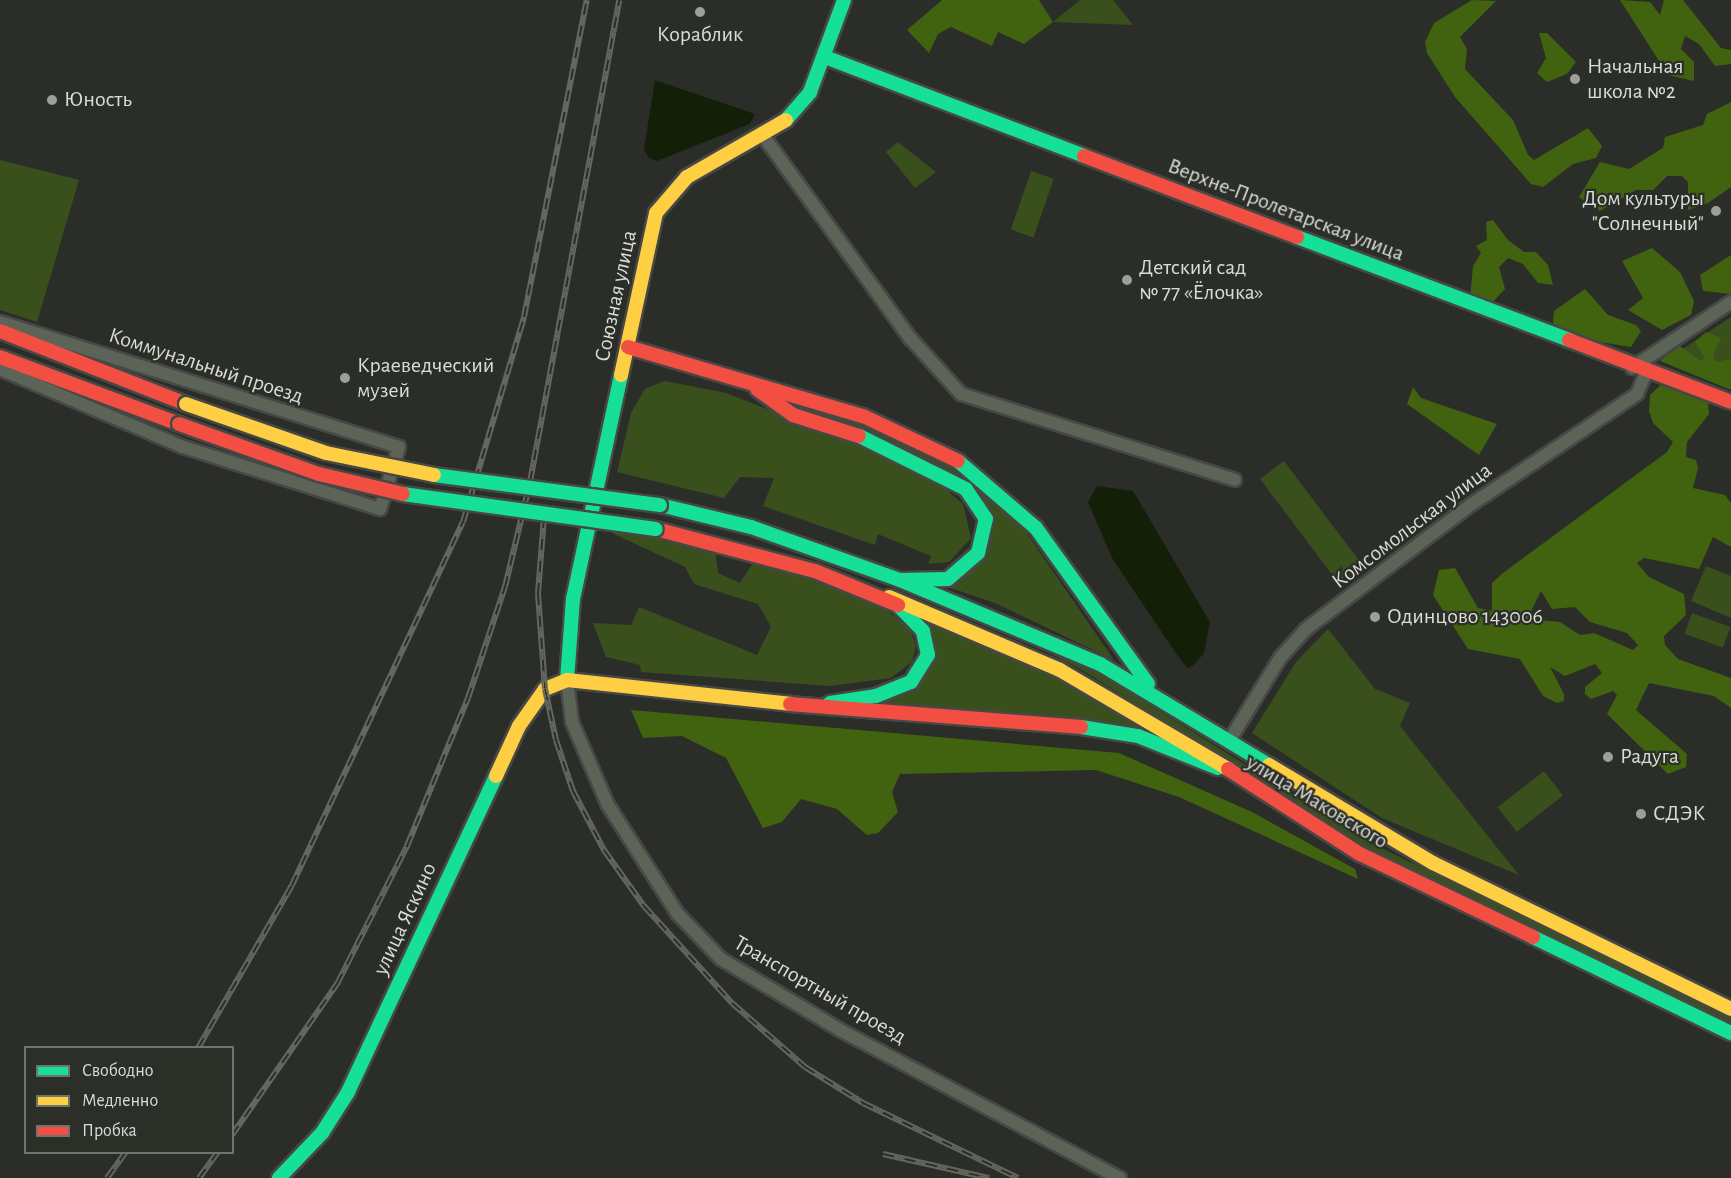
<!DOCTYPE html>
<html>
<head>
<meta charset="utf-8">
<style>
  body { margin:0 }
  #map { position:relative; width:1731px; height:1178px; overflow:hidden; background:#2b2d29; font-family:"Alegreya Sans",sans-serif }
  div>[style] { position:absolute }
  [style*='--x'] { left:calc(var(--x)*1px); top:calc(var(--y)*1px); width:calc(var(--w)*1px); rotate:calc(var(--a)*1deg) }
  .green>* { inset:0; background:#39501d; transform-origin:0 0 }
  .forest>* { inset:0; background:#41630f }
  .water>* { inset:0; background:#141f07 }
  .roads { filter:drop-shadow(2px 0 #474846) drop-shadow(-2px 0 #474846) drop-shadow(0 2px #474846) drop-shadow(0 -2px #474846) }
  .street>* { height:12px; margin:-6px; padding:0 6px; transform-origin:6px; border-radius:6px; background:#5c6357 }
  .fast>* { height:14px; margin:-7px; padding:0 7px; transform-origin:7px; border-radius:7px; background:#16e098 }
  .slow>* { height:14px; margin:-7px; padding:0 7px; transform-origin:7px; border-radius:7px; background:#ffcf43 }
  .jam>* { height:14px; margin:-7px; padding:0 7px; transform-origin:7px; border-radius:7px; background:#f24e42 }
  .rail>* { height:6px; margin-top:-3px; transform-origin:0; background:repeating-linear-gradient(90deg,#2b2f27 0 11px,#636760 0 22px); box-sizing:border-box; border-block:2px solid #636760 }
  .bridges { filter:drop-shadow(2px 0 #474846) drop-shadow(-2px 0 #474846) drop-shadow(0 2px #474846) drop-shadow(0 -2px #474846) }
  .fast-bridge>* { height:14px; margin:-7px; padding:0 7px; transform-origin:7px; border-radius:7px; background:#16e098 }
  .slow-bridge>* { height:14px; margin:-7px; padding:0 7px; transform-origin:7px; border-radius:7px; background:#ffcf43 }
  .jam-bridge>* { height:14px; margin:-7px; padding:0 7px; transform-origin:7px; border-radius:7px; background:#f24e42 }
  .dots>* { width:16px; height:16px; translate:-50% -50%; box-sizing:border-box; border:3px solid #2b2f27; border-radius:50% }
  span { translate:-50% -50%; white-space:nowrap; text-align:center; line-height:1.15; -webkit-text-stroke:4.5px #2b2f27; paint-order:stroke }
  .poi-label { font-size:22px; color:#d9dcd7 }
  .left { translate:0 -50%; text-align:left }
  .right { translate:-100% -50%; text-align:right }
  .street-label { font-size:22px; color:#d9dcd7 }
  .legend { position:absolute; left:24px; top:1046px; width:210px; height:108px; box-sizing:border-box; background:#2b2f27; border:2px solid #71746d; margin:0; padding:8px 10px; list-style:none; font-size:18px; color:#d9dcd7 }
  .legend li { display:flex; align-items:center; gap:12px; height:30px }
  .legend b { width:30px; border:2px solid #71746d }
</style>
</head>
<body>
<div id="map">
  <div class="green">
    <div style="clip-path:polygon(1080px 0,1113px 0,1133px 25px,1053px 22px)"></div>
    <div style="clip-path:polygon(898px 142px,936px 172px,915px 188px,886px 152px)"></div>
    <div style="clip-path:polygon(0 160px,79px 180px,37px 322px,0 310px)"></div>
    <div style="left:1031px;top:171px;width:24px;height:62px;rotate:19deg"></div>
    <div style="clip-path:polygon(1731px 317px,1731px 382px,1666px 360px)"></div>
    <div style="clip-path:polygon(665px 381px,726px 393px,873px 450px,941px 485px,963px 504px,971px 538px,949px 562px,928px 564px,931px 556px,878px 534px,875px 545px,763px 506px,774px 478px,740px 477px,724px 498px,617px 472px,631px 413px,645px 389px)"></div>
    <div style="clip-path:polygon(792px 402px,853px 418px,946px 459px,1019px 522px,1114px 660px,995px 603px,948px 587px,981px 557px,991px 521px,984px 501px,958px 478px,797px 411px)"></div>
    <div style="left:1284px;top:461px;width:130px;height:30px;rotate:53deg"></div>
    <div style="clip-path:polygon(615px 530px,715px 549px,718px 573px,740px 583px,755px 560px,879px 604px,910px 629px,916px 646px,912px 662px,891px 678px,830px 686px,641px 672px,640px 665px,606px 657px,593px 623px,631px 625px,639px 607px,757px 655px,771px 627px,758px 604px,694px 584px,685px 567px,612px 533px)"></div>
    <div style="clip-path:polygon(1706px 566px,1731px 576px,1731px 618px,1691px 601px)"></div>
    <div style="clip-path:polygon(925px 593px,1087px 666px,1371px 843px,1731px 1018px,1731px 1025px,1368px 849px,1085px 672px,1023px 639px,924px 600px)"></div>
    <div style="left:1692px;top:613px;width:41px;height:22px;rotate:20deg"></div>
    <div style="clip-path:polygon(925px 619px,1006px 649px,1177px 744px,859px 706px,915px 689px,925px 677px,933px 661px)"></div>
    <div style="clip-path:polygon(1328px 629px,1375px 689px,1410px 703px,1400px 726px,1519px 875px,1382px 818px,1252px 733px,1296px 662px)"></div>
    <div style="left:1544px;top:771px;width:31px;height:59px;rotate:52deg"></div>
  </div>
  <div class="forest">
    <div style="clip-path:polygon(942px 0,1039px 0,1053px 22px,1024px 44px,998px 32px,992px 46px,951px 27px,938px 34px,929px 53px,907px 30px)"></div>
    <div style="clip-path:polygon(1472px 0,1496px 1px,1460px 37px,1467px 49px,1465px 69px,1513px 120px,1528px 155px,1534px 160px,1588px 128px,1602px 146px,1596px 158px,1573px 164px,1543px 187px,1531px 184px,1455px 97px,1427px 53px,1425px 42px,1434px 23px)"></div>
    <div style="clip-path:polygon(1620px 0,1650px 2px,1660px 15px,1664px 0,1683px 0,1721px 48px,1731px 50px,1731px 64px,1715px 66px,1699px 44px,1685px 36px,1681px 49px,1694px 62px,1694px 81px,1668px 75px)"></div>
    <div style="clip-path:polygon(1539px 33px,1547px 33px,1576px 62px,1567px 74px,1547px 82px,1537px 73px,1546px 58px)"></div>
    <div style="clip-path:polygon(1731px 102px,1731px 187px,1708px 203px,1688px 210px,1688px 182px,1682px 176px,1667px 176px,1653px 190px,1636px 190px,1600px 211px,1579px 197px,1600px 162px,1629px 169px,1663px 148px,1665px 137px,1703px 125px,1707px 114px)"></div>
    <div style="clip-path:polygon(1493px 220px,1508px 240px,1524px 252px,1536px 252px,1548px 265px,1553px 285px,1538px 283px,1523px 264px,1508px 258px,1499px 267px,1505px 289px,1488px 307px,1470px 299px,1473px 266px,1481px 253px,1476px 246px,1487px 240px,1486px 222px)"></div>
    <div style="clip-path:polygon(1652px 248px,1680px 272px,1694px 301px,1691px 315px,1662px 330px,1628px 310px,1643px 298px,1622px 261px)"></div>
    <div style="clip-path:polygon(1731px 255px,1731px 294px,1703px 291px,1700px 275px)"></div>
    <div style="clip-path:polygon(1585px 289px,1608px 315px,1636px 325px,1641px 331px,1631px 347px,1587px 340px,1553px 324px,1554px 311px)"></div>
    <div style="clip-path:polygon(1706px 332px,1721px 338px,1713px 355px,1716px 362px,1731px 359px,1731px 390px,1660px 361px,1678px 345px,1701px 361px,1705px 358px,1695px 342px)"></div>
    <div style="clip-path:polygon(evenodd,1665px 381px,1708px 400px,1709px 414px,1687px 442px,1686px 457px,1696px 460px,1698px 468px,1693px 488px,1725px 495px,1731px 503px,1731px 547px,1713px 537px,1699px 569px,1644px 558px,1637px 563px,1649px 577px,1684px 594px,1686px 615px,1664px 636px,1665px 645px,1678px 659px,1731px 678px,1731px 708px,1714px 696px,1649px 683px,1636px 710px,1687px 754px,1686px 767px,1668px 774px,1607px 714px,1617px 695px,1613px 691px,1591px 699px,1585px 694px,1585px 687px,1602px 673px,1595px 664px,1565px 676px,1550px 667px,1564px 694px,1564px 701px,1557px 703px,1543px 696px,1520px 659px,1468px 649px,1433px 595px,1439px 570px,1455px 568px,1478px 608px,1492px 611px,1492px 583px,1503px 573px,1667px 452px,1673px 442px,1653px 423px,1649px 411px,1650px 395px,1665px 381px,1541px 591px,1552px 609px,1575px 607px,1590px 622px,1627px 633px,1638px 645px,1633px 650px,1594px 633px,1580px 635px,1560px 622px,1537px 620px,1531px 611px,1541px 591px)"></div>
    <div style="clip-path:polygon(1413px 387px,1421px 398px,1497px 424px,1479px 455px,1407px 404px)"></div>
    <div style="clip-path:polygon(631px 710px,1119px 753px,1252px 812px,1355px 869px,1358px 879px,1179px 797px,1096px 770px,900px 774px,892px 792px,898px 812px,878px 833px,867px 835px,837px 809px,801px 799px,782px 822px,763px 828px,726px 758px,682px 736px,643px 738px)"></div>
  </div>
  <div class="water">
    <div style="clip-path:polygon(655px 80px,755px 114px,750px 124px,657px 161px,649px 158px,644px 149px)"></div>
    <div style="clip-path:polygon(1097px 486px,1133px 491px,1210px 622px,1204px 653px,1193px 666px,1187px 668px,1175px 652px,1112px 558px,1088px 502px)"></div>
  </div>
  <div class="roads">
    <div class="street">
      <div style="--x:764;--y:137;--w:250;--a:54"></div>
      <div style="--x:911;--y:339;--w:74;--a:47.7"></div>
      <div style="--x:961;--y:394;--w:287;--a:17.4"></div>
      <div style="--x:0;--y:322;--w:418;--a:17.4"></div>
      <div style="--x:399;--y:447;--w:65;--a:107"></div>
      <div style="--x:380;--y:509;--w:207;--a:-162.5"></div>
      <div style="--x:183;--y:447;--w:199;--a:-156.9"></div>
      <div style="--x:1632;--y:368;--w:119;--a:-33.7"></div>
      <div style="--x:567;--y:680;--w:42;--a:83.2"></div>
      <div style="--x:572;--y:722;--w:90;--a:66.6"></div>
      <div style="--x:608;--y:805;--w:128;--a:57.4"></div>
      <div style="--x:677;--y:913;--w:64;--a:46.3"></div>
      <div style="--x:721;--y:959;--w:139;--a:30.8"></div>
      <div style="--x:840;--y:1030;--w:317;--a:27.9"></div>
      <div style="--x:1229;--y:741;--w:97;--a:-58.4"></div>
      <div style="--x:1280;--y:658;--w:39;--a:-48"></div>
      <div style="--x:1306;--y:629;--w:208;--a:-37"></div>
      <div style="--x:1472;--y:504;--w:198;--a:-33.7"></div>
      <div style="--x:1637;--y:394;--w:23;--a:-67"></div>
    </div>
    <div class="fast">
      <div style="--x:825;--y:57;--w:277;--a:20.9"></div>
      <div style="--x:786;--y:120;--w:37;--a:-49"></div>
      <div style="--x:810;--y:92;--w:98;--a:-69.7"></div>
      <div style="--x:1297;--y:237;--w:291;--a:20.7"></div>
      <div style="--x:958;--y:461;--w:103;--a:40.7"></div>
      <div style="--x:1036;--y:528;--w:192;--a:54.3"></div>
      <div style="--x:660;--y:505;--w:94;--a:13.6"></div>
      <div style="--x:751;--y:527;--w:158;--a:19.6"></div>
      <div style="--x:900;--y:580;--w:48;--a:-1.2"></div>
      <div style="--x:948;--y:579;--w:40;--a:-41"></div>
      <div style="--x:978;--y:553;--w:35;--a:-77"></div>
      <div style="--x:986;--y:519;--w:36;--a:-124"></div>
      <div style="--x:966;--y:489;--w:119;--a:-153.6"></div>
      <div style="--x:900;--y:580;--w:217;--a:22.8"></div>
      <div style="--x:1100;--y:664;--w:197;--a:30.9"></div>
      <div style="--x:567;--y:680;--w:81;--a:-85.8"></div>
      <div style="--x:573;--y:599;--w:229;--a:-77.9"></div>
      <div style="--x:830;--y:703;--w:47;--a:-8.7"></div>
      <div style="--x:876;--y:696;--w:38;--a:-22"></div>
      <div style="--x:911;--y:682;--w:32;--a:-58"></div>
      <div style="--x:928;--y:655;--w:25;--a:-102"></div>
      <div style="--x:923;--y:631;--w:36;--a:-134"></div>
      <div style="--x:1081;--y:727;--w:58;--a:9"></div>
      <div style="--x:1138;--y:736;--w:86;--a:21.8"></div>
      <div style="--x:1533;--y:937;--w:220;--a:25.9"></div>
      <div style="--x:279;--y:1178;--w:62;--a:-46.3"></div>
      <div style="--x:322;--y:1133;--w:49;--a:-57.6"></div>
      <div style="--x:348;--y:1092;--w:349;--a:-64.9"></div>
    </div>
    <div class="slow">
      <div style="--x:621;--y:375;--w:166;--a:-77.8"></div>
      <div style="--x:656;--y:213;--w:48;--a:-49.3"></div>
      <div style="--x:687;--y:177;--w:114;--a:-29.9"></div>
      <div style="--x:889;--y:597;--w:186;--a:23.1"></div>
      <div style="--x:1060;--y:670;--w:195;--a:30.5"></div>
      <div style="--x:1269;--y:765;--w:191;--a:30.9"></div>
      <div style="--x:1433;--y:863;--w:332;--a:26.1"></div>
      <div style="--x:496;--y:776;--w:55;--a:-65.3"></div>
      <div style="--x:519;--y:726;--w:45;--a:-54.9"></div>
      <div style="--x:545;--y:689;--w:24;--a:-22"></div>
      <div style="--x:567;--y:680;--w:224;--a:6.1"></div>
    </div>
    <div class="jam">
      <div style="--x:1084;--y:156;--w:228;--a:20.8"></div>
      <div style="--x:0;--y:331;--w:200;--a:21.4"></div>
      <div style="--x:1569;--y:340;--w:173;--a:20.9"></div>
      <div style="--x:628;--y:347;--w:245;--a:16.4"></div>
      <div style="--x:863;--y:416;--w:105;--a:25.3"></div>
      <div style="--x:0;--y:357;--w:191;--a:20.5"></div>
      <div style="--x:757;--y:389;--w:44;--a:35.8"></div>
      <div style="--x:793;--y:415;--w:69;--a:17.7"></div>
      <div style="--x:656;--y:529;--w:164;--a:14.8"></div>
      <div style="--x:815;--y:571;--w:90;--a:22.3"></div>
      <div style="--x:790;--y:704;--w:292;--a:4.5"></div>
      <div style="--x:1228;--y:769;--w:157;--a:32.8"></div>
      <div style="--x:1360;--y:854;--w:192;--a:25.6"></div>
    </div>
  </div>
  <div class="rail">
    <div style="--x:544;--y:517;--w:77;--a:94.5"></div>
    <div style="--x:538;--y:594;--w:95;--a:85.8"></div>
    <div style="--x:545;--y:689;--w:52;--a:77.8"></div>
    <div style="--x:556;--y:740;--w:54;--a:71.6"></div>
    <div style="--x:573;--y:791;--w:67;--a:62.3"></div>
    <div style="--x:604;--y:850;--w:69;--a:54.5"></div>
    <div style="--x:644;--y:906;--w:131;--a:47.8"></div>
    <div style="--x:732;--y:1003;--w:97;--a:41.2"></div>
    <div style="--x:805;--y:1067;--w:68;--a:31.8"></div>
    <div style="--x:863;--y:1103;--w:172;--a:25.8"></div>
    <div style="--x:198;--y:1048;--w:188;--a:-60"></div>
    <div style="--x:292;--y:885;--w:401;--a:-64.8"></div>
    <div style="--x:463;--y:522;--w:214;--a:-73.4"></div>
    <div style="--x:524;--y:317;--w:323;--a:-78.8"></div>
    <div style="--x:232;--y:1135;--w:184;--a:-55.2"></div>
    <div style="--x:337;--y:984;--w:155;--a:-63.1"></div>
    <div style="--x:407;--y:846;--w:160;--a:-67.6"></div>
    <div style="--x:468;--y:698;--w:117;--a:-71.6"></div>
    <div style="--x:505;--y:587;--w:108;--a:-76.6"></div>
    <div style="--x:530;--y:482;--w:490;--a:-79.5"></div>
    <div style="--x:883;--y:1154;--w:109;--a:12.8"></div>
    <div style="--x:107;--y:1178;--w:32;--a:-54"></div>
    <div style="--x:199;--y:1178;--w:32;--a:-54"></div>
  </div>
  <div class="bridges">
    <div class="fast-bridge">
      <div style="--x:434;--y:475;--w:228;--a:7.6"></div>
      <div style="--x:403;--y:494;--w:255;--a:7.9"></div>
    </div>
    <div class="slow-bridge">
      <div style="--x:186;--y:404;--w:148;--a:19.3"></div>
      <div style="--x:326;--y:453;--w:110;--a:11.5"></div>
    </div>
    <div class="jam-bridge">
      <div style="--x:179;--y:424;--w:149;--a:19.7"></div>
      <div style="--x:319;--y:474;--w:86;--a:13.4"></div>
    </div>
  </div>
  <div class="dots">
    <div style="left:700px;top:12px;background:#9c9f9a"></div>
    <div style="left:1575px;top:79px;background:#9c9f9a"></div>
    <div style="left:52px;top:100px;background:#9c9f9a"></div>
    <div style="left:1716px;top:211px;background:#9c9f9a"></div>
    <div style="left:1127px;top:280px;background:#9c9f9a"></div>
    <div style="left:345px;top:378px;background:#9c9f9a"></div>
    <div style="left:1375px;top:617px;background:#9c9f9a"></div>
    <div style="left:1608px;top:757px;background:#9c9f9a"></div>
    <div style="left:1641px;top:814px;background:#9c9f9a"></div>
  </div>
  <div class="poi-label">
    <span style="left:700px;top:35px">Кораблик</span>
    <span class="left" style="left:1587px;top:79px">Начальная<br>школа №2</span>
    <span class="left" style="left:64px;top:100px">Юность</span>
    <span class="right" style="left:1704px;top:211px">Дом культуры<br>"Солнечный"</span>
    <span class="left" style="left:1139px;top:280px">Детский сад<br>№ 77 «Ёлочка»</span>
    <span class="left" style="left:357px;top:378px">Краеведческий<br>музей</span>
    <span class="left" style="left:1387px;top:617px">Одинцово 143006</span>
    <span class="left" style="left:1620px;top:757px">Радуга</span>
    <span class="left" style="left:1653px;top:814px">СДЭК</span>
  </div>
  <div class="street-label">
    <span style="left:1286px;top:210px;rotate:21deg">Верхне-Пролетарская улица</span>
    <span style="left:616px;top:296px;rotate:-78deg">Союзная улица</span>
    <span style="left:206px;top:366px;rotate:18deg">Коммунальный проезд</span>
    <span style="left:1412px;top:526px;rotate:-37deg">Комсомольская улица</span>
    <span style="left:1317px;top:802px;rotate:31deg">улица Маковского</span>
    <span style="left:405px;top:919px;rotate:-65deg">улица Яскино</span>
    <span style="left:820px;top:990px;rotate:30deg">Транспортный проезд</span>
  </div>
  <ul class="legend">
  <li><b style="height:8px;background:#16e098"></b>Свободно</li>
  <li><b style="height:8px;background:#ffcf43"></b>Медленно</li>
  <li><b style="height:8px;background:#f24e42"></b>Пробка</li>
  </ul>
</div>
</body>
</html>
